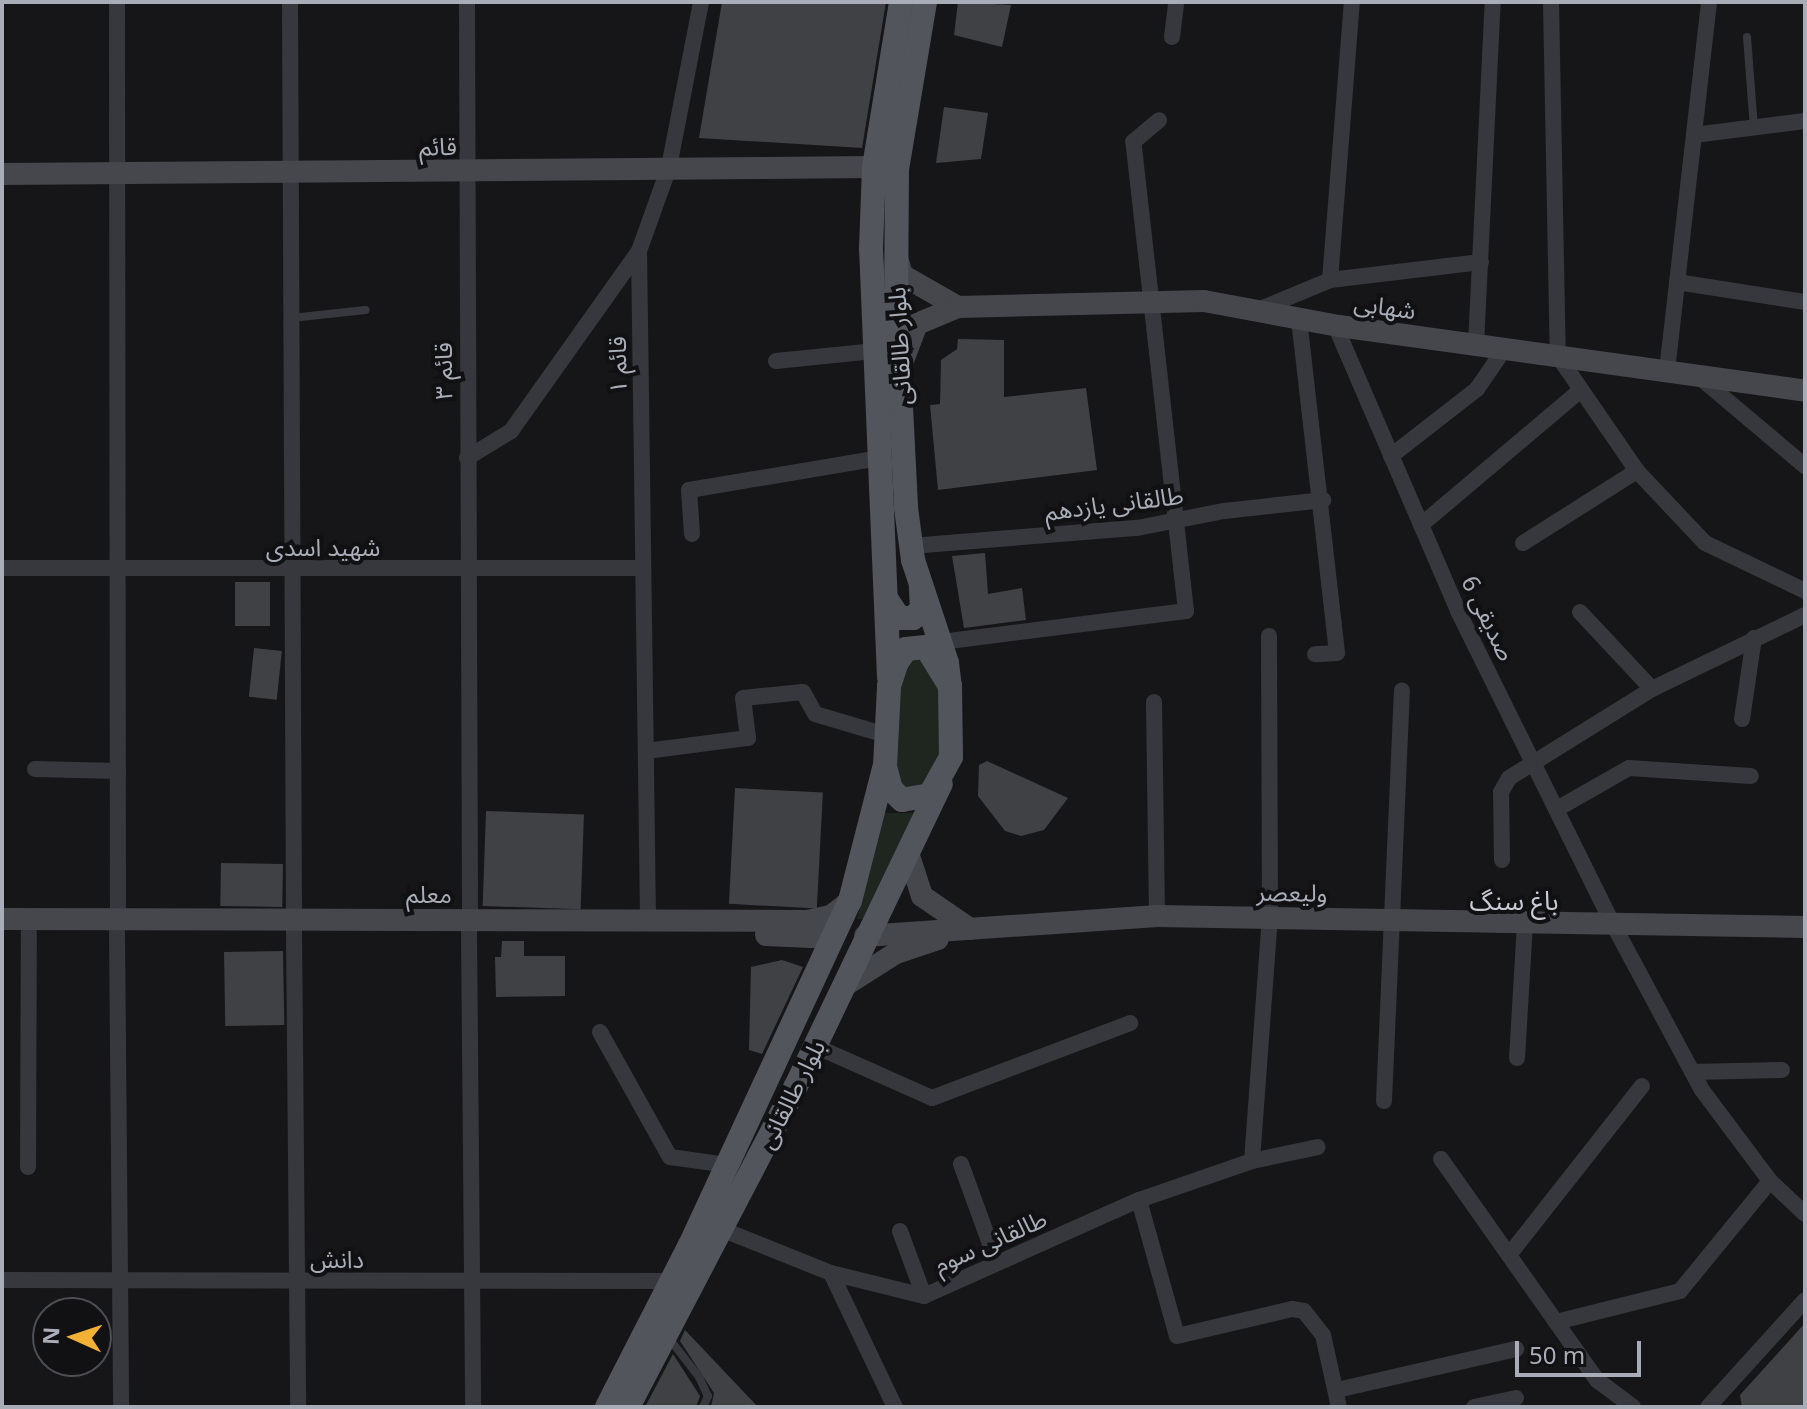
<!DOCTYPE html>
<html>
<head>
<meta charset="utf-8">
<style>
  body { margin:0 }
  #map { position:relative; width:1807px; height:1409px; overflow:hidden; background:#161618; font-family:"Noto Sans","Noto Sans Arabic",sans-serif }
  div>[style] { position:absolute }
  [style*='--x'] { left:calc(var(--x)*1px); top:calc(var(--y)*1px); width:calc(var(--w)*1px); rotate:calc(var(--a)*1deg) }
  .green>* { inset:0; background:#1e261f }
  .building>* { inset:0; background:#404145; transform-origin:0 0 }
  .lane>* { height:8px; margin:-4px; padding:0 4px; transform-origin:4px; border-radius:4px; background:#37383d }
  .street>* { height:16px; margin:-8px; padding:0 8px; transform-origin:8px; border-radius:8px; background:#37383d }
  .secondary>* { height:22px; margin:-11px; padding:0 11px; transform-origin:11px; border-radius:11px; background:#45474d }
  .primary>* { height:24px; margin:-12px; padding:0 12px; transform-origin:12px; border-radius:12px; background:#53555c }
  span { translate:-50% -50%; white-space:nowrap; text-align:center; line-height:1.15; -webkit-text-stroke:8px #111113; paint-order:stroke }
  .street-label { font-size:24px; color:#a8adb8 }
  .neighbourhood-label { font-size:26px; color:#c9ccd4 }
  .frame { position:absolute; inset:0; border:4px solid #a8adb8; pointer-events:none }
  .north { position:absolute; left:32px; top:1297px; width:80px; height:80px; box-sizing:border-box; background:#111113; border:2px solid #4d4f55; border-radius:50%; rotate:273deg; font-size:22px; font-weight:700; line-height:32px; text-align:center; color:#a8adb8 }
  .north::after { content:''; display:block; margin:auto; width:28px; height:36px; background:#f2b134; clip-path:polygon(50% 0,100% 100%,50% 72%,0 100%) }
  .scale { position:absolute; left:1515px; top:1341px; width:126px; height:36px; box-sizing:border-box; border:4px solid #a8adb8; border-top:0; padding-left:10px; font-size:24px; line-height:28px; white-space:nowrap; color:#a8adb8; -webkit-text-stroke:6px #111113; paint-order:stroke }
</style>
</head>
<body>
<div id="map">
  <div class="green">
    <div style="clip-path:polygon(924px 655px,936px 670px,944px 721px,936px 777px,906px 794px,895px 782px,896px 685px,909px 659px)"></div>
    <div style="clip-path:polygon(884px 813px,920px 813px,863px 919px,857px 919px)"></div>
  </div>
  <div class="building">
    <div style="clip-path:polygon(722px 2px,886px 2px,862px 148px,699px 138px)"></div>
    <div style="clip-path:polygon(958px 2px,1011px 5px,1002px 47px,954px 35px)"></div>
    <div style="clip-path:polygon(944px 107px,988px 113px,981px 159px,936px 163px)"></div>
    <div style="clip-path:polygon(958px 339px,1004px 340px,1004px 397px,1086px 388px,1097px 470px,938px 490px,930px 405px,940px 404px,941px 360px,957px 349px)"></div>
    <div style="clip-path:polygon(985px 553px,988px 594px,1022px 588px,1026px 620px,964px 628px,952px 556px)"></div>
    <div style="left:235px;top:582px;width:35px;height:44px"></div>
    <div style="left:254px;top:648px;width:28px;height:49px;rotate:6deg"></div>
    <div style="clip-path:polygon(987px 761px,1068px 798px,1044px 830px,1021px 836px,1005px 831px,978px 796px,979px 765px)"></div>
    <div style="left:735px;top:788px;width:88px;height:116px;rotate:3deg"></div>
    <div style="left:486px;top:811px;width:98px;height:95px;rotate:2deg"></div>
    <div style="left:221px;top:863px;width:62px;height:43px;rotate:1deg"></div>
    <div style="clip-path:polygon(502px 941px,524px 941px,524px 956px,565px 956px,565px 996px,496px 997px,495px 957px,501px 957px)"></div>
    <div style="left:283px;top:951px;width:74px;height:59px;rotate:89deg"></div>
    <div style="clip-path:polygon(782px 960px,803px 967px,762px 1054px,749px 1050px,751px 967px)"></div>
    <div style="clip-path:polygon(1805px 1323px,1805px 1407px,1742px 1407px,1740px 1395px)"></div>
    <div style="clip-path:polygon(685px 1330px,758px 1407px,711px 1407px,714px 1393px,680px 1341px)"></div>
    <div style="clip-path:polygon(673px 1354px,700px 1396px,696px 1407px,645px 1407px)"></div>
  </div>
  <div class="lane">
    <div style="--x:1747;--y:37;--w:90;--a:85.6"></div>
    <div style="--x:291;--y:318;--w:75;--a:-6.1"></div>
    <div style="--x:668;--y:1337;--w:51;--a:52.2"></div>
    <div style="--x:699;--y:1377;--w:21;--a:65"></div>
    <div style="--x:708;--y:1396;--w:12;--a:114"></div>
  </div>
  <div class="street">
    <div style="--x:117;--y:2;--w:917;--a:89.94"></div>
    <div style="--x:290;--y:2;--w:917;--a:89.75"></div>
    <div style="--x:467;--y:2;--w:918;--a:89.81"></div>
    <div style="--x:1551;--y:2;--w:354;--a:88.9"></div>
    <div style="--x:1558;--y:356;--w:140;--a:55.5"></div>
    <div style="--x:1637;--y:471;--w:99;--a:46.6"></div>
    <div style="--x:1705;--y:543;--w:111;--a:25.6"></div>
    <div style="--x:1172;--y:37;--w:35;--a:-83"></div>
    <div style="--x:1694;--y:135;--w:112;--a:-7.2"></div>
    <div style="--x:1330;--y:280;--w:279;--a:-85.5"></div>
    <div style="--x:1677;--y:282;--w:130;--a:8.9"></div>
    <div style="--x:1258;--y:310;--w:78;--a:-22.6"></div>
    <div style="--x:1330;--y:280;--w:152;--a:-6.8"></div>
    <div style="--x:1299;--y:319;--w:336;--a:83.5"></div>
    <div style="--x:1337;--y:653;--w:22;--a:177"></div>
    <div style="--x:1335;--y:325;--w:311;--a:66.7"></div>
    <div style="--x:1458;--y:611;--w:352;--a:63.7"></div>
    <div style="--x:1614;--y:926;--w:186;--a:61.8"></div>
    <div style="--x:1702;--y:1090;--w:114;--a:53.2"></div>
    <div style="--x:1770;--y:1181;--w:48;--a:43.3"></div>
    <div style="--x:1476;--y:344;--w:342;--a:-87.2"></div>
    <div style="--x:776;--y:361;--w:100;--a:-5.8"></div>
    <div style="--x:1667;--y:371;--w:371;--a:-83.5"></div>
    <div style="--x:1698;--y:376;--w:140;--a:40.1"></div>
    <div style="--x:1391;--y:456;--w:109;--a:-37.9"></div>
    <div style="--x:1477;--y:389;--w:50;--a:-55.7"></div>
    <div style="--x:467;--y:458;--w:52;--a:-31.5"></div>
    <div style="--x:511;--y:431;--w:221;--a:-54.6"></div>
    <div style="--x:1421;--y:525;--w:209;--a:-40.2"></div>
    <div style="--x:692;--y:534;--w:44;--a:-93.9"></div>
    <div style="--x:689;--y:490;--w:194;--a:-9.5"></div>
    <div style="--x:1523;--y:543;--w:135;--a:-32.3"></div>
    <div style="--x:911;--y:546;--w:227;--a:-4.6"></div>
    <div style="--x:1137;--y:528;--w:89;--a:-11.1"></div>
    <div style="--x:1224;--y:511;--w:100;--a:-6.3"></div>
    <div style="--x:2;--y:568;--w:641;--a:0"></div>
    <div style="--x:1580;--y:612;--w:105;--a:46.9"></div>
    <div style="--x:941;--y:642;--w:247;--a:-7.2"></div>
    <div style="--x:1186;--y:611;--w:472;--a:-96.4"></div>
    <div style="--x:1133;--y:142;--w:34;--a:-40"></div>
    <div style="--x:1154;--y:702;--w:214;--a:89.2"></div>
    <div style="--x:1742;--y:719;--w:82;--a:-81.6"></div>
    <div style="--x:646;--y:751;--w:103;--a:-7.3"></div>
    <div style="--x:748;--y:738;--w:40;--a:-97.1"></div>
    <div style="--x:743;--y:698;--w:60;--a:-5.7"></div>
    <div style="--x:803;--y:692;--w:25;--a:61"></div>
    <div style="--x:815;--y:714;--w:74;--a:16.5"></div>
    <div style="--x:35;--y:769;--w:83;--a:1.4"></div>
    <div style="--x:1557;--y:809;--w:83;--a:-29.7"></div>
    <div style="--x:1629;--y:768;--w:122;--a:3.8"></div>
    <div style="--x:1502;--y:860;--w:68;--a:-90.8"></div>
    <div style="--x:1501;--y:792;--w:16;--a:-60"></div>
    <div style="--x:1509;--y:778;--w:168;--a:-31.9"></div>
    <div style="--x:1652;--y:689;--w:170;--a:-25.8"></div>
    <div style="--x:648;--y:918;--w:667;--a:-90.77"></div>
    <div style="--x:639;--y:251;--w:89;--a:-70.3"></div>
    <div style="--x:669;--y:167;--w:168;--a:-79"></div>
    <div style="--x:294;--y:930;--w:477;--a:89.5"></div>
    <div style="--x:469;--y:931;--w:476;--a:89.5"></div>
    <div style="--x:117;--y:932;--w:475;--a:89.5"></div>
    <div style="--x:600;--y:1032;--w:143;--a:60.8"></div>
    <div style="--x:670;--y:1157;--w:59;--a:7.9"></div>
    <div style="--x:815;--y:1046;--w:128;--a:24"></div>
    <div style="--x:932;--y:1098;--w:212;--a:-20.7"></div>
    <div style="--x:1517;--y:1058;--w:134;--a:-86.6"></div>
    <div style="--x:1692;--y:1072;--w:90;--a:-1.3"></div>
    <div style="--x:1384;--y:1101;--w:411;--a:-87.5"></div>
    <div style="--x:1441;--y:1159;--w:271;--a:54.8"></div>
    <div style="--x:1597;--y:1380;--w:45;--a:36.9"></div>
    <div style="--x:1252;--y:1161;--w:67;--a:-12"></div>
    <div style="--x:961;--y:1164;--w:105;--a:70"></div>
    <div style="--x:28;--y:1167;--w:234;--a:-89.8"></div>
    <div style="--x:1139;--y:1200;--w:141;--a:74.4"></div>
    <div style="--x:1177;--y:1336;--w:118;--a:-13.2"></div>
    <div style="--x:1292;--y:1309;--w:12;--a:9"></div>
    <div style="--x:1304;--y:1311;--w:31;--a:52"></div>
    <div style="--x:1323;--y:1335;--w:74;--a:77.5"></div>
    <div style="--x:721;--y:1229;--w:118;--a:21.8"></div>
    <div style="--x:831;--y:1273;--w:96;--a:13.9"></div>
    <div style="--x:924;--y:1296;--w:235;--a:-24.1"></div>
    <div style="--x:1139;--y:1200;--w:120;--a:-19"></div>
    <div style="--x:1252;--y:1161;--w:245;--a:-85.8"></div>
    <div style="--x:1270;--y:917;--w:281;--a:-90.2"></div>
    <div style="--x:900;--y:1231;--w:69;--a:69.7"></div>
    <div style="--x:1509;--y:1255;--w:215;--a:-51.8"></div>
    <div style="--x:831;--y:1273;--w:148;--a:64.5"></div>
    <div style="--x:2;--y:1280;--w:670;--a:0.09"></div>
    <div style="--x:1556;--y:1322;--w:128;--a:-14"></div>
    <div style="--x:1680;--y:1291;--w:142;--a:-50.7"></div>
    <div style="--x:1337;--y:1390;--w:184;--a:-12.9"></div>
    <div style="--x:1474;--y:1407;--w:43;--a:-12.1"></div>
    <div style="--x:1708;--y:1407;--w:144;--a:-47.8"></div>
  </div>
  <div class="secondary">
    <div style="--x:2;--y:174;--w:872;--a:-0.46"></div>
    <div style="--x:896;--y:254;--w:22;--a:74"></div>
    <div style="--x:902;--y:275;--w:64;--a:29.7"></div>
    <div style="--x:902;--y:363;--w:42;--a:-69"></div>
    <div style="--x:917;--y:324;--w:44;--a:-22.5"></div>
    <div style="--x:958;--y:307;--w:246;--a:-1.4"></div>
    <div style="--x:1204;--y:301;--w:137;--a:10.5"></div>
    <div style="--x:1339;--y:326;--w:471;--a:7.9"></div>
    <div style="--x:909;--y:856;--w:42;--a:72"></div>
    <div style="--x:922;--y:896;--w:58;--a:34.5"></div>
    <div style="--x:2;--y:919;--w:805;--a:0.14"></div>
    <div style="--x:807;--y:921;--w:25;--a:-12"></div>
    <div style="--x:831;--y:916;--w:24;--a:-38"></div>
    <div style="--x:766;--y:935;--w:67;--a:2.6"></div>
    <div style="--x:865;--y:936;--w:293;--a:-3.9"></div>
    <div style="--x:1157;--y:916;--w:648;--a:0.97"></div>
    <div style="--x:844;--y:986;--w:62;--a:-32.4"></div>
    <div style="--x:896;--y:953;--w:44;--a:-18.4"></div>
  </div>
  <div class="primary">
    <div style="--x:925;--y:2;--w:169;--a:99.5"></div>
    <div style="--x:897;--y:169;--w:139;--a:90.4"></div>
    <div style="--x:896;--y:308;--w:200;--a:87.1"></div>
    <div style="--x:906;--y:508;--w:52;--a:82.3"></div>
    <div style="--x:913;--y:560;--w:108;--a:71.7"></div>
    <div style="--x:947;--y:663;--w:23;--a:83"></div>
    <div style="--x:950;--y:686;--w:71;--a:89.2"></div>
    <div style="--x:951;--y:757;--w:43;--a:118.9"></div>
    <div style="--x:930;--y:795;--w:28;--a:170"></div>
    <div style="--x:902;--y:800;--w:16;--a:-135"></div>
    <div style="--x:891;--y:789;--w:24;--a:-105"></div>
    <div style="--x:885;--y:766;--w:80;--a:-87.1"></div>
    <div style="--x:889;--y:686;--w:25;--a:-72"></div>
    <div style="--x:897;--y:662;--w:16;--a:-55"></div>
    <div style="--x:906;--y:649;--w:20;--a:-6"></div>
    <div style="--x:926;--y:647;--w:46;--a:58.4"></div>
    <div style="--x:887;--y:600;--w:22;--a:56"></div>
    <div style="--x:899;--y:618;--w:14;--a:0"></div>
    <div style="--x:913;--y:618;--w:13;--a:-45"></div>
    <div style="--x:922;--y:609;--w:22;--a:-93"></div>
    <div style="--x:889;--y:677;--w:428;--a:-92.4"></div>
    <div style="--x:871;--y:249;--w:82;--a:-87.9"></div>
    <div style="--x:874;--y:167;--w:167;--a:-80.7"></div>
    <div style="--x:607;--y:1407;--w:182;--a:-62.9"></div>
    <div style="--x:690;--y:1245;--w:379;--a:-65.1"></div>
    <div style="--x:850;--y:901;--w:136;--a:-75.6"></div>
    <div style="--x:628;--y:1407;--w:362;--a:-62.4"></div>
    <div style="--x:796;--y:1086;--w:335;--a:-64.4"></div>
  </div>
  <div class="street-label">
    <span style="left:438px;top:146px;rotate:-1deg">قائم</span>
    <span style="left:1385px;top:306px;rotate:8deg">شهابی</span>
    <span style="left:899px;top:346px;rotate:-93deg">بلوار طالقانی</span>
    <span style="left:617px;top:365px;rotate:-91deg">قائم ١</span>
    <span style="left:443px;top:371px;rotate:-90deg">قائم ٣</span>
    <span style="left:1114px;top:503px;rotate:-7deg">طالقانی یازدهم</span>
    <span style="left:323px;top:547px">شهید اسدی</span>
    <span style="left:1489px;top:618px;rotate:64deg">صدیقی 6</span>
    <span style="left:1292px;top:892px;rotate:1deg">ولیعصر</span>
    <span style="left:429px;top:894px">معلم</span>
    <span style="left:791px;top:1094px;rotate:-63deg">بلوار طالقانی</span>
    <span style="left:990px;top:1241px;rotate:-24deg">طالقانی سوم</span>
    <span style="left:337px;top:1259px">دانش</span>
  </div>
  <div class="neighbourhood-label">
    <span style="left:1514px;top:901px">باغ سنگ</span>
  </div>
  <div class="frame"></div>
  <div class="north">N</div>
  <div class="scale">50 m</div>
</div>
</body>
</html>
